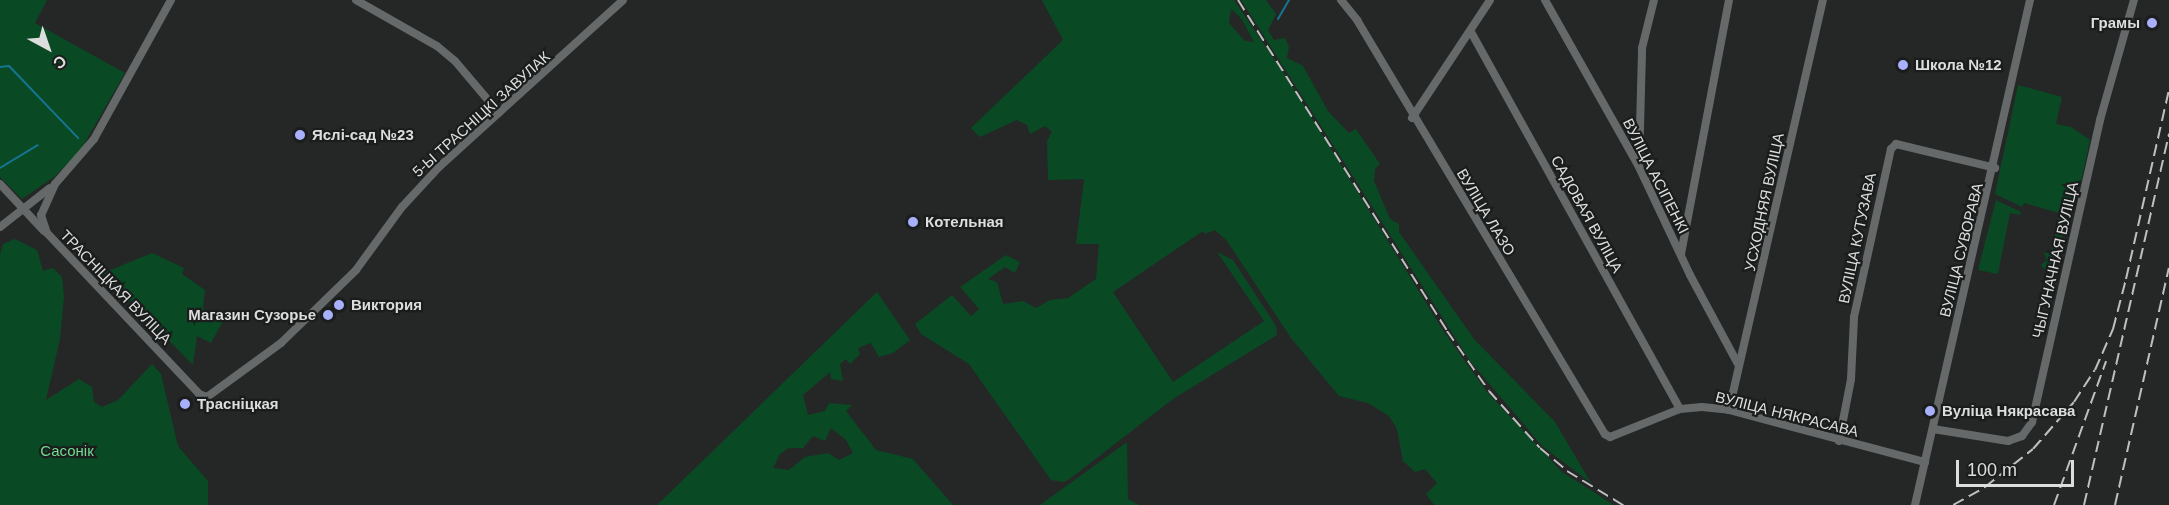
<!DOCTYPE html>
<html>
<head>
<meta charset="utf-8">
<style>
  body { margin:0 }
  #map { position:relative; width:2169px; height:505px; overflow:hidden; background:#242726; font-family:Helvetica,sans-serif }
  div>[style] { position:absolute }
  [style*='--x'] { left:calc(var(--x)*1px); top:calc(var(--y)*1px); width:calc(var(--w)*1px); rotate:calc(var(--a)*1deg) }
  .green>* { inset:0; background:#094a24 }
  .stream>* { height:2px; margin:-1px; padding:0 1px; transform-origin:1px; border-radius:1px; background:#157490 }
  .minor>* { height:8px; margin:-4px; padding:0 4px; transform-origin:4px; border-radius:4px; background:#666969 }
  .rail>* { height:2px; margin-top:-1px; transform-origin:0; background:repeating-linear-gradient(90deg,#bec0c0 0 12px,transparent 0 18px) }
  .dots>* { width:16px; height:16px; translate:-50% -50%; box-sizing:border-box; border:3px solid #1b1d1d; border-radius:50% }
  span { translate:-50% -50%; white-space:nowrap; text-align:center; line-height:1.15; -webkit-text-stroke:4.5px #1b1d1d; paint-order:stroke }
  .poi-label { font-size:15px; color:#dcdede; font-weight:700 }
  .right { translate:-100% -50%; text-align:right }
  .left { translate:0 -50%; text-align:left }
  .street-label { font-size:15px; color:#dcdede }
  .park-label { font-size:15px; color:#71dc91 }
  .north { position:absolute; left:18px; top:18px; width:60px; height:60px; -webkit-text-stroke:4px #1b1d1d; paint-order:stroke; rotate:140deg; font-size:16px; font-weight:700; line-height:24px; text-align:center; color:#dcdede }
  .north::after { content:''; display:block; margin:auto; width:21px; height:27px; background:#dcdede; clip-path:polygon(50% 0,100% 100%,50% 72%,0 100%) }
  .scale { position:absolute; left:1956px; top:460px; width:118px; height:27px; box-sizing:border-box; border:3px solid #dcdede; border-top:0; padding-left:8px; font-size:18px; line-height:21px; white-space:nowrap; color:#dcdede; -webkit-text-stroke:4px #1b1d1d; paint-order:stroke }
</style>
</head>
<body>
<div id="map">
  <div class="green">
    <div style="clip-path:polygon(0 0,47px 0,35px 23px,125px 73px,80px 151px,54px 177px,22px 199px,0 177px)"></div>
    <div style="clip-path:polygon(evenodd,1042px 0,1234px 0,1289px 81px,1444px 332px,1487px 392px,1562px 472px,1614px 505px,1434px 505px,1426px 494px,1437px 483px,1425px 469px,1415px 472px,1403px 461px,1397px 429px,1389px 416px,1368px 403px,1339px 396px,1291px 338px,1227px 241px,1215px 230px,1205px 234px,1203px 231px,1113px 292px,1173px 382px,1264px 321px,1217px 252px,1233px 260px,1276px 326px,1277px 335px,1173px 399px,1071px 478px,1064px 482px,1051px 480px,969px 364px,921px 334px,915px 324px,952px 295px,971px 316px,979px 309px,960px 287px,1006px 255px,1020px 262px,1015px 273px,1005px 267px,988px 279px,997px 282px,1003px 304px,1023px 301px,1036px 308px,1050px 300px,1068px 298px,1096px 279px,1099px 244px,1076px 244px,1084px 179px,1048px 180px,1047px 141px,1052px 132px,1045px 126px,1030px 134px,1027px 125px,1017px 120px,980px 137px,971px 128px,1063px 40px,1042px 0,1231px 9px,1241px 18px,1254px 42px,1245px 41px,1229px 23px,1231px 9px)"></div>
    <div style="clip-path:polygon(1241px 0,1266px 0,1276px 14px,1268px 30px,1274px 40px,1285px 38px,1289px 47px,1287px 58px,1303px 66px,1328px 111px,1349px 133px,1356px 129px,1380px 164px,1375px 169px,1374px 181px,1390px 219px,1399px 224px,1399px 232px,1474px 339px,1555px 422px,1591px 483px,1542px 446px,1470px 361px)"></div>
    <div style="clip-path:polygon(2018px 85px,2062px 97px,2056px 124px,2071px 127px,2090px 140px,2081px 182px,2074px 185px,2054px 273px,2046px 271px,2041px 265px,2047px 260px,2044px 252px,2051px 254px,2059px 213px,2024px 203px,2022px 207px,1995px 194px)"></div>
    <div style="clip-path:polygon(1996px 200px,2021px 212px,2020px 215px,2010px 213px,1998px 274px,1978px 270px)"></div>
    <div style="clip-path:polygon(15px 239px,37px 250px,43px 271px,53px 268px,62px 277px,64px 297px,60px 339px,46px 400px,79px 379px,92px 387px,94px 402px,102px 407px,118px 400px,152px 364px,161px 374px,178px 446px,208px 481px,208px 505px,0 505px,0 255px,3px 244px)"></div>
    <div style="clip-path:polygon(152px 253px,184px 268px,182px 274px,205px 290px,203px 308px,223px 321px,211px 343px,197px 336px,193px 365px,103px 273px)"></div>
    <div style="clip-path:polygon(evenodd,877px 292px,910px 340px,893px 353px,879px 357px,871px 343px,858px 348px,860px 354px,850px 364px,846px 359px,840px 364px,843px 381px,831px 379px,830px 372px,803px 395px,808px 415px,825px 411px,829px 403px,852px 405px,846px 411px,876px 450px,913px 459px,953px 505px,657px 505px,877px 292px,831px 428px,846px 440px,853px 453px,839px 460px,828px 453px,805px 457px,789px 470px,773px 468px,780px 454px,789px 448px,803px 448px,813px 436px,825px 441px,831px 428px)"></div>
    <div style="clip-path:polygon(1127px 442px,1128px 499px,1139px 505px,1040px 505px)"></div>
  </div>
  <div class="stream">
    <div style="--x:1278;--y:19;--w:22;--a:-60"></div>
    <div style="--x:0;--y:67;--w:9;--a:-6"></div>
    <div style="--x:9;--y:66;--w:100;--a:46.2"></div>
    <div style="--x:0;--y:168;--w:44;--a:-31.2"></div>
  </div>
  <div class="minor">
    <div style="--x:171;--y:0;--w:159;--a:119"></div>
    <div style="--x:94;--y:139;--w:60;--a:130.9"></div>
    <div style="--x:55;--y:184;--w:34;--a:114"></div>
    <div style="--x:41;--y:215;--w:19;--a:72"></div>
    <div style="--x:47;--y:233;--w:221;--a:46.6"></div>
    <div style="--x:199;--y:394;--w:9;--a:21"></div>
    <div style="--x:207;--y:397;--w:92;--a:-36.1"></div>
    <div style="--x:281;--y:343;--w:105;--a:-44.2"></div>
    <div style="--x:356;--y:270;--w:78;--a:-53.9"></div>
    <div style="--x:402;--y:207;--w:54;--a:-47.2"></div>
    <div style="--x:439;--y:167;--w:248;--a:-42.2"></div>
    <div style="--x:356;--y:0;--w:93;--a:29.6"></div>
    <div style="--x:437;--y:46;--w:23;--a:40"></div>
    <div style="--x:455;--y:61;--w:68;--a:49.8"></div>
    <div style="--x:1341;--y:0;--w:26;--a:51"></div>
    <div style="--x:1357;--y:20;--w:483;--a:59.1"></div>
    <div style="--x:1605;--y:434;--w:6;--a:31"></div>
    <div style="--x:1610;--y:437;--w:75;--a:-21.8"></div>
    <div style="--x:1680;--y:409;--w:22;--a:-5"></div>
    <div style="--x:1702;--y:407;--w:27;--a:6"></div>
    <div style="--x:1729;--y:410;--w:203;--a:14.9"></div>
    <div style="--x:1545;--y:0;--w:192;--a:60.6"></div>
    <div style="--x:1639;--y:167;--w:119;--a:64.7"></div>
    <div style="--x:1690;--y:275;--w:103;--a:61.7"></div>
    <div style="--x:1471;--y:32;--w:431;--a:61"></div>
    <div style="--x:1412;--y:118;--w:141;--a:-56.5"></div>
    <div style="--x:1639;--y:166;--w:118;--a:-88.5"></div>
    <div style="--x:1642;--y:48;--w:49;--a:-76"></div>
    <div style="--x:0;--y:184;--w:64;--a:46.9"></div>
    <div style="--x:0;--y:227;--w:63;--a:-38"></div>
    <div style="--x:1681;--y:254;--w:258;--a:-79.3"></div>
    <div style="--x:1729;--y:410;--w:421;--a:-77.1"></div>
    <div style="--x:1933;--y:429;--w:76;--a:9.1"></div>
    <div style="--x:2008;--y:441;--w:15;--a:-20"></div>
    <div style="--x:2022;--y:436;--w:17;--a:-54"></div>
    <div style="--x:2032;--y:422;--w:310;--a:-77.3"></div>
    <div style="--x:2100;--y:120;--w:125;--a:-74.2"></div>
    <div style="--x:1839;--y:441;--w:63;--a:-79"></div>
    <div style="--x:1851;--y:379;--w:62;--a:-87.2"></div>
    <div style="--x:1854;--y:317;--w:172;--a:-77.6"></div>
    <div style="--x:1891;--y:149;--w:7;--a:-45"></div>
    <div style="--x:1896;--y:144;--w:102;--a:13.6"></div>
    <div style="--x:1915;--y:505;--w:518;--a:-77.17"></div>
  </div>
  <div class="rail">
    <div style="--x:1238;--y:0;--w:391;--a:57.7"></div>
    <div style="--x:1447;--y:331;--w:73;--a:55"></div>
    <div style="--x:1489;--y:391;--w:76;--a:48.2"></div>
    <div style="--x:1540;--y:448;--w:35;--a:40"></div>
    <div style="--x:1567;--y:471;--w:66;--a:31.3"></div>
    <div style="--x:1953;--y:505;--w:37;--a:-29"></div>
    <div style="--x:1985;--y:487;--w:61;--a:-38.4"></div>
    <div style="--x:2033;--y:449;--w:62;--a:-48.9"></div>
    <div style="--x:2074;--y:402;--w:38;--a:-57"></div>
    <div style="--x:2095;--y:370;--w:45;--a:-66.3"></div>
    <div style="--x:2113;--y:329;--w:52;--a:-75.4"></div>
    <div style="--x:2126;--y:279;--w:194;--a:-77.2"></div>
    <div style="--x:2054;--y:505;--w:153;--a:-70.1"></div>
    <div style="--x:2084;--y:505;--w:381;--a:-77.1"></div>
    <div style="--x:2115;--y:505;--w:243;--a:-77.2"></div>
  </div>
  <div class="dots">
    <div style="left:2152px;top:23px;background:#a8b0fc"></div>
    <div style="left:1903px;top:65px;background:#a8b0fc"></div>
    <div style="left:300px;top:135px;background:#a8b0fc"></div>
    <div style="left:913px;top:222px;background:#a8b0fc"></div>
    <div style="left:339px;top:305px;background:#a8b0fc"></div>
    <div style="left:328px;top:315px;background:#a8b0fc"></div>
    <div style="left:185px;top:404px;background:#a8b0fc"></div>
    <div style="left:1930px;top:411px;background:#a8b0fc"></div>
  </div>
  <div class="poi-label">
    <span class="right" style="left:2140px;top:23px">Грамы</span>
    <span class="left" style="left:1915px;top:65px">Школа №12</span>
    <span class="left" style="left:312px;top:135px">Яслі-сад №23</span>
    <span class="left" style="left:925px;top:222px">Котельная</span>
    <span class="left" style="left:351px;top:305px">Виктория</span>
    <span class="right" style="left:316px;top:315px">Магазин Сузорье</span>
    <span class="left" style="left:197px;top:404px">Трасніцкая</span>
    <span class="left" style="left:1942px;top:411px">Вуліца Някрасава</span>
  </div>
  <div class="street-label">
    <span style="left:481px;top:114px;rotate:-42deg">5-Ы ТРАСНІЦКІ ЗАВУЛАК</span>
    <span style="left:1656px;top:176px;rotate:63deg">ВУЛІЦА АСІПЕНКІ</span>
    <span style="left:1764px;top:202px;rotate:-78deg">УСХОДНЯЯ ВУЛІЦА</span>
    <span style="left:1486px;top:212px;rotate:59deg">ВУЛІЦА ЛАЗО</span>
    <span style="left:1587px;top:214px;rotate:61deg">САДОВАЯ ВУЛІЦА</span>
    <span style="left:1857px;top:238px;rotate:-78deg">ВУЛІЦА КУТУЗАВА</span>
    <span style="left:1961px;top:250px;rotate:-76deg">ВУЛІЦА СУВОРАВА</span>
    <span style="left:2055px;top:260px;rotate:-77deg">ЧЫГУНАЧНАЯ ВУЛІЦА</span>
    <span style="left:116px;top:287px;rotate:46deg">ТРАСНІЦКАЯ ВУЛІЦА</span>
    <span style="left:1787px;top:414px;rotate:14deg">ВУЛІЦА НЯКРАСАВА</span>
  </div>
  <div class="park-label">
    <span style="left:67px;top:451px">Сасонік</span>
  </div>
  <div class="north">С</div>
  <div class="scale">100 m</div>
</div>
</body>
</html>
